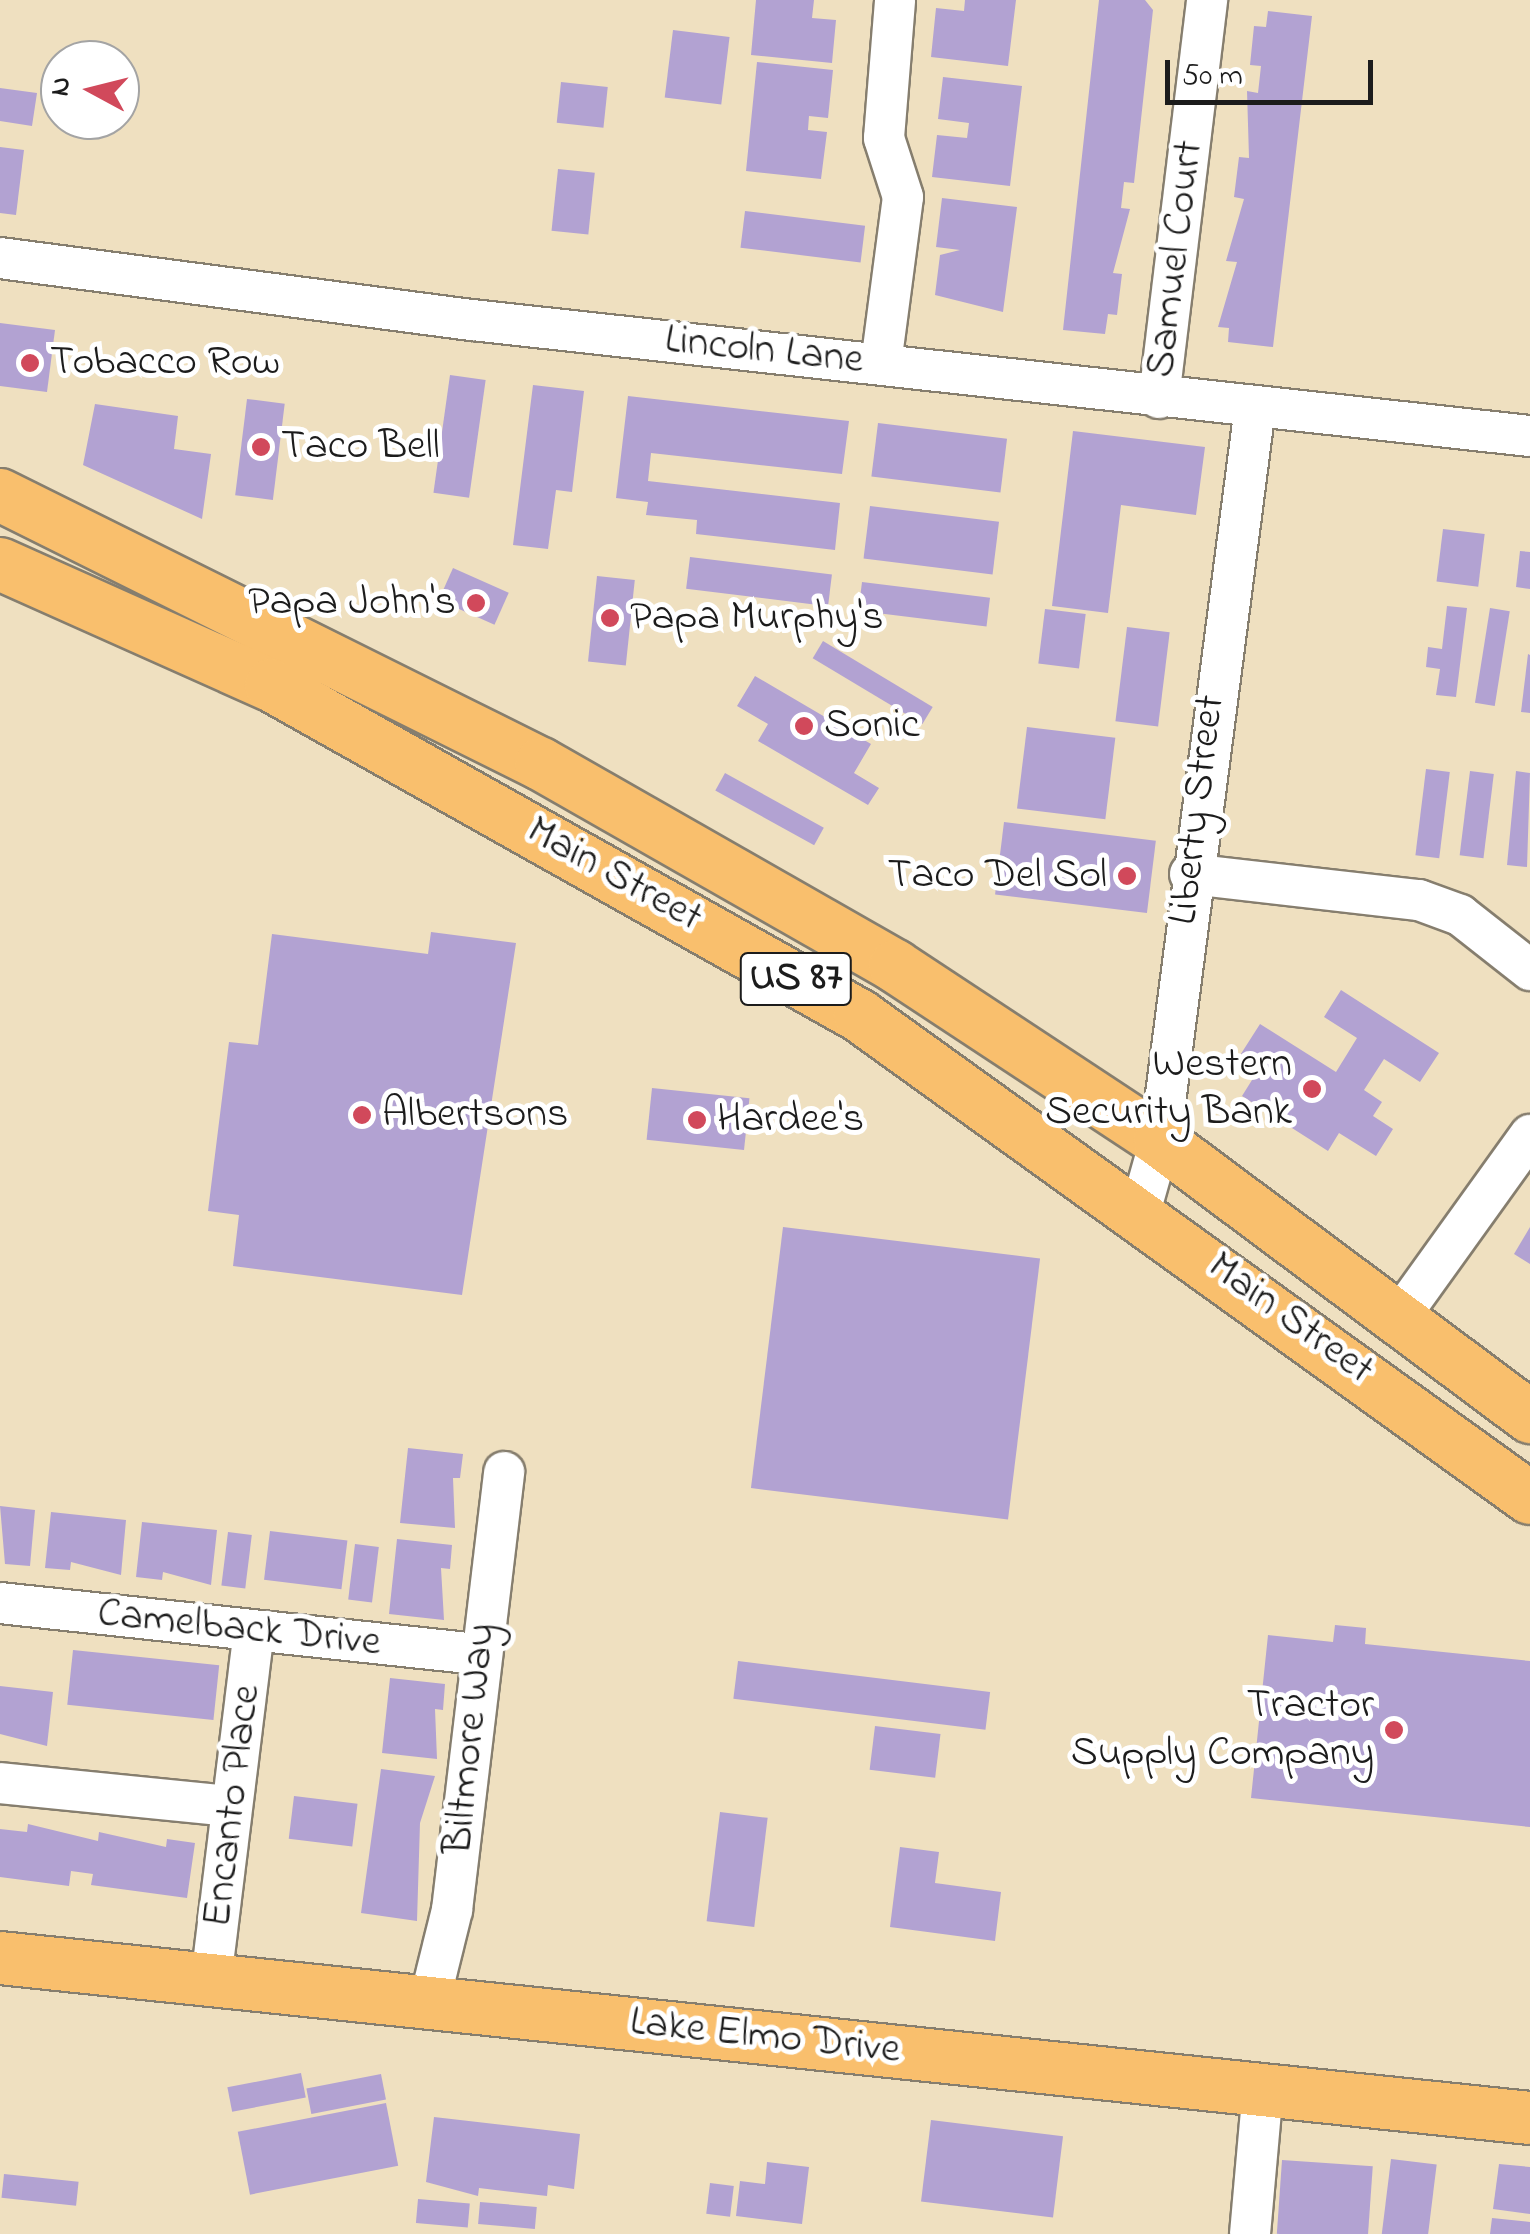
<!DOCTYPE html>
<html>
<head>
<meta charset="utf-8">
<style>
  body { margin:0 }
  #map { position:relative; width:1530px; height:2234px; overflow:hidden; background:#efe0c0; font-family:"Indie Flower",sans-serif }
  div>[style] { position:absolute }
  [style*='--x'] { left:calc(var(--x)*1px); top:calc(var(--y)*1px); width:calc(var(--w)*1px); rotate:calc(var(--a)*1deg) }
  .building>* { inset:0; background:#b2a2d2; transform-origin:0 0 }
  .roads { filter:drop-shadow(2px 0 #867e6e) drop-shadow(-2px 0 #867e6e) drop-shadow(0 2px #867e6e) drop-shadow(0 -2px #867e6e) }
  .minor>* { height:40px; margin:-20px; padding:0 20px; transform-origin:20px; border-radius:20px; background:#fff }
  .major>* { height:52px; margin:-26px; padding:0 26px; transform-origin:26px; border-radius:26px; background:#f9bf6d }
  .dots>* { width:28px; height:28px; translate:-50% -50%; box-sizing:border-box; border:5px solid #fff; border-radius:50% }
  span { translate:-50% -50%; white-space:nowrap; text-align:center; line-height:1.15; -webkit-text-stroke:10px #fff; paint-order:stroke }
  .shield-label span { padding:2px 8px; background:#fff; border:2px solid; border-radius:8px; -webkit-text-stroke-width:0 }
  .shield-label { font-size:40px; color:#1c1c1c; font-weight:700 }
  .street-label { font-size:42px; color:#1c1c1c }
  .poi-label { font-size:42px; color:#1c1c1c }
  .left { translate:0 -50%; text-align:left }
  .right { translate:-100% -50%; text-align:right }
  .north { position:absolute; left:40px; top:40px; width:100px; height:100px; box-sizing:border-box; background:#fff; border:2px solid #a4a4a4; border-radius:50%; rotate:277deg; font-size:28px; font-weight:700; line-height:40px; text-align:center; color:#1c1c1c }
  .north::after { content:''; display:block; margin:auto; width:35px; height:45px; background:#d1495b; clip-path:polygon(50% 0,100% 100%,50% 72%,0 100%) }
  .scale { position:absolute; left:1165px; top:60px; width:208px; height:45px; box-sizing:border-box; border:5px solid #1c1c1c; border-top:0; padding-left:12px; font-size:30px; line-height:35px; white-space:nowrap; color:#1c1c1c; -webkit-text-stroke:8px #fff; paint-order:stroke }
</style>
</head>
<body>
<div id="map">
  <div class="building">
    <div style="clip-path:polygon(756px 0,814px 0,812px 18px,836px 20px,832px 63px,751px 55px)"></div>
    <div style="clip-path:polygon(965px 0,1016px 0,1008px 66px,931px 57px,936px 8px,964px 11px)"></div>
    <div style="clip-path:polygon(1099px 0,1145px 0,1153px 10px,1134px 183px,1124px 182px,1121px 208px,1130px 209px,1113px 273px,1122px 274px,1117px 315px,1108px 314px,1105px 334px,1063px 330px)"></div>
    <div style="clip-path:polygon(1268px 11px,1312px 16px,1273px 347px,1228px 342px,1229px 328px,1218px 327px,1237px 262px,1226px 261px,1244px 199px,1234px 197px,1239px 157px,1249px 158px,1247px 91px,1258px 93px,1261px 66px,1250px 65px,1254px 26px,1266px 27px)"></div>
    <div style="left:673px;top:30px;width:57px;height:68px;rotate:7deg"></div>
    <div style="clip-path:polygon(757px 62px,833px 70px,828px 118px,809px 116px,808px 130px,827px 132px,821px 179px,746px 171px)"></div>
    <div style="clip-path:polygon(943px 77px,1022px 86px,1010px 186px,932px 177px,937px 135px,967px 138px,969px 123px,938px 119px)"></div>
    <div style="left:561px;top:82px;width:47px;height:41px;rotate:6deg"></div>
    <div style="clip-path:polygon(0 88px,37px 93px,32px 126px,0 121px)"></div>
    <div style="clip-path:polygon(0 147px,24px 150px,16px 215px,0 213px)"></div>
    <div style="left:558px;top:169px;width:37px;height:62px;rotate:6deg"></div>
    <div style="clip-path:polygon(942px 198px,1017px 207px,1003px 312px,935px 295px,940px 255px,960px 250px,936px 247px)"></div>
    <div style="left:745px;top:211px;width:121px;height:37px;rotate:7deg"></div>
    <div style="clip-path:polygon(0 323px,55px 330px,47px 392px,0 386px)"></div>
    <div style="left:450px;top:375px;width:36px;height:119px;rotate:8deg"></div>
    <div style="clip-path:polygon(533px 385px,584px 391px,572px 492px,556px 490px,548px 549px,513px 545px)"></div>
    <div style="clip-path:polygon(628px 396px,849px 421px,842px 474px,651px 453px,648px 481px,840px 503px,835px 550px,696px 534px,697px 520px,646px 515px,648px 502px,616px 498px)"></div>
    <div style="left:247px;top:399px;width:38px;height:97px;rotate:7deg"></div>
    <div style="clip-path:polygon(95px 404px,178px 416px,174px 449px,211px 454px,202px 519px,83px 465px)"></div>
    <div style="left:878px;top:423px;width:130px;height:54px;rotate:7deg"></div>
    <div style="clip-path:polygon(1073px 431px,1205px 447px,1196px 515px,1121px 505px,1108px 613px,1052px 606px)"></div>
    <div style="left:870px;top:506px;width:130px;height:53px;rotate:7deg"></div>
    <div style="left:1443px;top:529px;width:42px;height:53px;rotate:7deg"></div>
    <div style="clip-path:polygon(1520px 551px,1530px 552px,1530px 589px,1516px 587px)"></div>
    <div style="left:690px;top:557px;width:143px;height:32px;rotate:7deg"></div>
    <div style="left:453px;top:568px;width:61px;height:35px;rotate:24deg"></div>
    <div style="left:597px;top:576px;width:38px;height:86px;rotate:6deg"></div>
    <div style="left:862px;top:582px;width:129px;height:29px;rotate:7deg"></div>
    <div style="clip-path:polygon(1447px 606px,1467px 608px,1456px 697px,1436px 695px,1440px 669px,1426px 667px,1428px 647px,1442px 649px)"></div>
    <div style="left:1490px;top:608px;width:20px;height:96px;rotate:9deg"></div>
    <div style="left:1045px;top:609px;width:41px;height:55px;rotate:7deg"></div>
    <div style="left:1127px;top:627px;width:43px;height:95px;rotate:7deg"></div>
    <div style="left:823px;top:641px;width:128px;height:20px;rotate:31deg"></div>
    <div style="clip-path:polygon(1528px 654px,1530px 655px,1530px 713px,1521px 712px)"></div>
    <div style="clip-path:polygon(755px 676px,871px 744px,854px 773px,879px 788px,868px 805px,758px 741px,768px 724px,737px 706px)"></div>
    <div style="left:1027px;top:727px;width:89px;height:82px;rotate:7deg"></div>
    <div style="left:1426px;top:769px;width:24px;height:87px;rotate:7deg"></div>
    <div style="left:1470px;top:771px;width:24px;height:85px;rotate:7deg"></div>
    <div style="clip-path:polygon(1516px 771px,1530px 773px,1527px 867px,1507px 865px)"></div>
    <div style="left:725px;top:773px;width:113px;height:20px;rotate:29deg"></div>
    <div style="left:1004px;top:822px;width:153px;height:73px;rotate:7deg"></div>
    <div style="clip-path:polygon(431px 932px,516px 943px,462px 1295px,233px 1266px,239px 1215px,208px 1211px,229px 1042px,258px 1045px,272px 934px,428px 954px)"></div>
    <div style="clip-path:polygon(1341px 990px,1439px 1053px,1420px 1082px,1384px 1059px,1364px 1090px,1382px 1102px,1373px 1116px,1393px 1129px,1376px 1156px,1339px 1133px,1328px 1151px,1242px 1096px,1257px 1072px,1237px 1060px,1260px 1024px,1336px 1072px,1357px 1038px,1324px 1017px)"></div>
    <div style="left:652px;top:1088px;width:98px;height:52px;rotate:6deg"></div>
    <div style="left:783px;top:1227px;width:259px;height:263px;rotate:7deg"></div>
    <div style="clip-path:polygon(1530px 1227px,1530px 1264px,1514px 1254px)"></div>
    <div style="clip-path:polygon(408px 1448px,463px 1454px,460px 1478px,453px 1478px,455px 1528px,400px 1523px)"></div>
    <div style="clip-path:polygon(0 1506px,35px 1510px,30px 1566px,5px 1564px)"></div>
    <div style="clip-path:polygon(51px 1512px,126px 1520px,121px 1575px,71px 1562px,70px 1570px,45px 1568px)"></div>
    <div style="clip-path:polygon(142px 1522px,217px 1530px,211px 1585px,163px 1572px,162px 1580px,136px 1577px)"></div>
    <div style="left:270px;top:1531px;width:78px;height:49px;rotate:7deg"></div>
    <div style="left:228px;top:1532px;width:24px;height:54px;rotate:7deg"></div>
    <div style="clip-path:polygon(397px 1539px,452px 1545px,450px 1569px,441px 1568px,444px 1620px,389px 1614px)"></div>
    <div style="left:355px;top:1544px;width:24px;height:56px;rotate:7deg"></div>
    <div style="clip-path:polygon(1335px 1625px,1366px 1628px,1365px 1644px,1530px 1661px,1530px 1827px,1251px 1798px,1268px 1635px,1333px 1642px)"></div>
    <div style="left:73px;top:1650px;width:147px;height:55px;rotate:6deg"></div>
    <div style="left:738px;top:1661px;width:254px;height:38px;rotate:7deg"></div>
    <div style="clip-path:polygon(390px 1678px,445px 1684px,443px 1710px,435px 1709px,437px 1759px,382px 1753px)"></div>
    <div style="clip-path:polygon(0 1686px,53px 1692px,47px 1746px,0 1734px)"></div>
    <div style="left:875px;top:1726px;width:66px;height:44px;rotate:7deg"></div>
    <div style="clip-path:polygon(381px 1769px,435px 1776px,420px 1823px,417px 1921px,361px 1913px)"></div>
    <div style="left:294px;top:1796px;width:64px;height:43px;rotate:7deg"></div>
    <div style="left:720px;top:1812px;width:48px;height:110px;rotate:7deg"></div>
    <div style="clip-path:polygon(28px 1824px,98px 1841px,99px 1832px,166px 1847px,167px 1839px,195px 1843px,187px 1898px,91px 1885px,93px 1874px,71px 1871px,69px 1886px,0 1877px,0 1829px,27px 1832px)"></div>
    <div style="clip-path:polygon(900px 1847px,939px 1852px,935px 1883px,1001px 1892px,995px 1941px,890px 1927px)"></div>
    <div style="left:301px;top:2073px;width:25px;height:75px;rotate:79deg"></div>
    <div style="left:381px;top:2074px;width:26px;height:76px;rotate:79deg"></div>
    <div style="left:386px;top:2103px;width:64px;height:151px;rotate:79deg"></div>
    <div style="clip-path:polygon(434px 2117px,580px 2134px,574px 2189px,548px 2185px,547px 2196px,479px 2188px,478px 2196px,426px 2182px)"></div>
    <div style="left:931px;top:2120px;width:133px;height:82px;rotate:7deg"></div>
    <div style="left:1391px;top:2159px;width:46px;height:76px;rotate:7deg"></div>
    <div style="left:1282px;top:2160px;width:91px;height:74px;rotate:4deg"></div>
    <div style="clip-path:polygon(767px 2162px,809px 2167px,802px 2224px,736px 2216px,740px 2181px,765px 2184px)"></div>
    <div style="clip-path:polygon(1499px 2164px,1530px 2167px,1530px 2214px,1493px 2209px)"></div>
    <div style="left:4px;top:2174px;width:75px;height:24px;rotate:6deg"></div>
    <div style="left:710px;top:2183px;width:24px;height:31px;rotate:7deg"></div>
    <div style="left:418px;top:2199px;width:52px;height:24px;rotate:5deg"></div>
    <div style="left:480px;top:2202px;width:57px;height:22px;rotate:5deg"></div>
    <div style="clip-path:polygon(1492px 2218px,1530px 2222px,1530px 2234px,1490px 2234px)"></div>
  </div>
  <div class="roads">
    <div class="minor">
      <div style="--x:0;--y:258;--w:476;--a:7.5"></div>
      <div style="--x:472;--y:320;--w:1064;--a:6.26"></div>
      <div style="--x:881;--y:364;--w:168;--a:-82.5"></div>
      <div style="--x:903;--y:197;--w:62;--a:-107.9"></div>
      <div style="--x:884;--y:138;--w:138;--a:-85.4"></div>
      <div style="--x:1159;--y:398;--w:401;--a:-83.1"></div>
      <div style="--x:1190;--y:874;--w:230;--a:6.5"></div>
      <div style="--x:1419;--y:900;--w:44;--a:20.1"></div>
      <div style="--x:1460;--y:915;--w:89;--a:38.2"></div>
      <div style="--x:1140;--y:1212;--w:74;--a:-74.3"></div>
      <div style="--x:1160;--y:1141;--w:739;--a:-82.62"></div>
      <div style="--x:1400;--y:1316;--w:223;--a:-54.3"></div>
      <div style="--x:0;--y:1603;--w:482;--a:6.1"></div>
      <div style="--x:0;--y:1783;--w:232;--a:5.7"></div>
      <div style="--x:211;--y:1980;--w:352;--a:-83"></div>
      <div style="--x:429;--y:2003;--w:96;--a:-76.1"></div>
      <div style="--x:452;--y:1910;--w:441;--a:-83.2"></div>
      <div style="--x:1250;--y:2234;--w:146;--a:-84.9"></div>
    </div>
    <div class="major">
      <div style="--x:0;--y:495;--w:604;--a:26.44"></div>
      <div style="--x:541;--y:764;--w:408;--a:29.7"></div>
      <div style="--x:895;--y:966;--w:318;--a:33.4"></div>
      <div style="--x:1160;--y:1141;--w:462;--a:36.7"></div>
      <div style="--x:0;--y:564;--w:297;--a:24.1"></div>
      <div style="--x:271;--y:685;--w:676;--a:29.33"></div>
      <div style="--x:860;--y:1016;--w:825;--a:35.73"></div>
      <div style="--x:0;--y:1958;--w:1538;--a:5.97"></div>
    </div>
  </div>
  <div class="dots">
    <div style="left:30px;top:363px;background:#d1495b"></div>
    <div style="left:261px;top:447px;background:#d1495b"></div>
    <div style="left:476px;top:603px;background:#d1495b"></div>
    <div style="left:610px;top:618px;background:#d1495b"></div>
    <div style="left:804px;top:726px;background:#d1495b"></div>
    <div style="left:1127px;top:876px;background:#d1495b"></div>
    <div style="left:1312px;top:1089px;background:#d1495b"></div>
    <div style="left:362px;top:1115px;background:#d1495b"></div>
    <div style="left:697px;top:1120px;background:#d1495b"></div>
    <div style="left:1394px;top:1730px;background:#d1495b"></div>
  </div>
  <div class="shield-label">
    <span style="left:796px;top:979px">US 87</span>
  </div>
  <div class="street-label">
    <span style="left:1176px;top:259px;rotate:-83deg">Samuel Court</span>
    <span style="left:764px;top:351px;rotate:6deg">Lincoln Lane</span>
    <span style="left:1198px;top:810px;rotate:-83deg">Liberty Street</span>
    <span style="left:614px;top:875px;rotate:29deg">Main Street</span>
    <span style="left:1290px;top:1319px;rotate:36deg">Main Street</span>
    <span style="left:239px;top:1629px;rotate:6deg">Camelback Drive</span>
    <span style="left:471px;top:1739px;rotate:-84deg">Biltmore Way</span>
    <span style="left:233px;top:1806px;rotate:-83deg">Encanto Place</span>
    <span style="left:765px;top:2037px;rotate:6deg">Lake Elmo Drive</span>
  </div>
  <div class="poi-label">
    <span class="left" style="left:50px;top:363px">Tobacco Row</span>
    <span class="left" style="left:281px;top:447px">Taco Bell</span>
    <span class="right" style="left:456px;top:603px">Papa John's</span>
    <span class="left" style="left:630px;top:618px">Papa Murphy's</span>
    <span class="left" style="left:824px;top:726px">Sonic</span>
    <span class="right" style="left:1107px;top:876px">Taco Del Sol</span>
    <span class="right" style="left:1292px;top:1089px">Western<br>Security Bank</span>
    <span class="left" style="left:382px;top:1115px">Albertsons</span>
    <span class="left" style="left:717px;top:1120px">Hardee's</span>
    <span class="right" style="left:1374px;top:1730px">Tractor<br>Supply Company</span>
  </div>
  <div class="north">N</div>
  <div class="scale">50 m</div>
</div>
</body>
</html>
